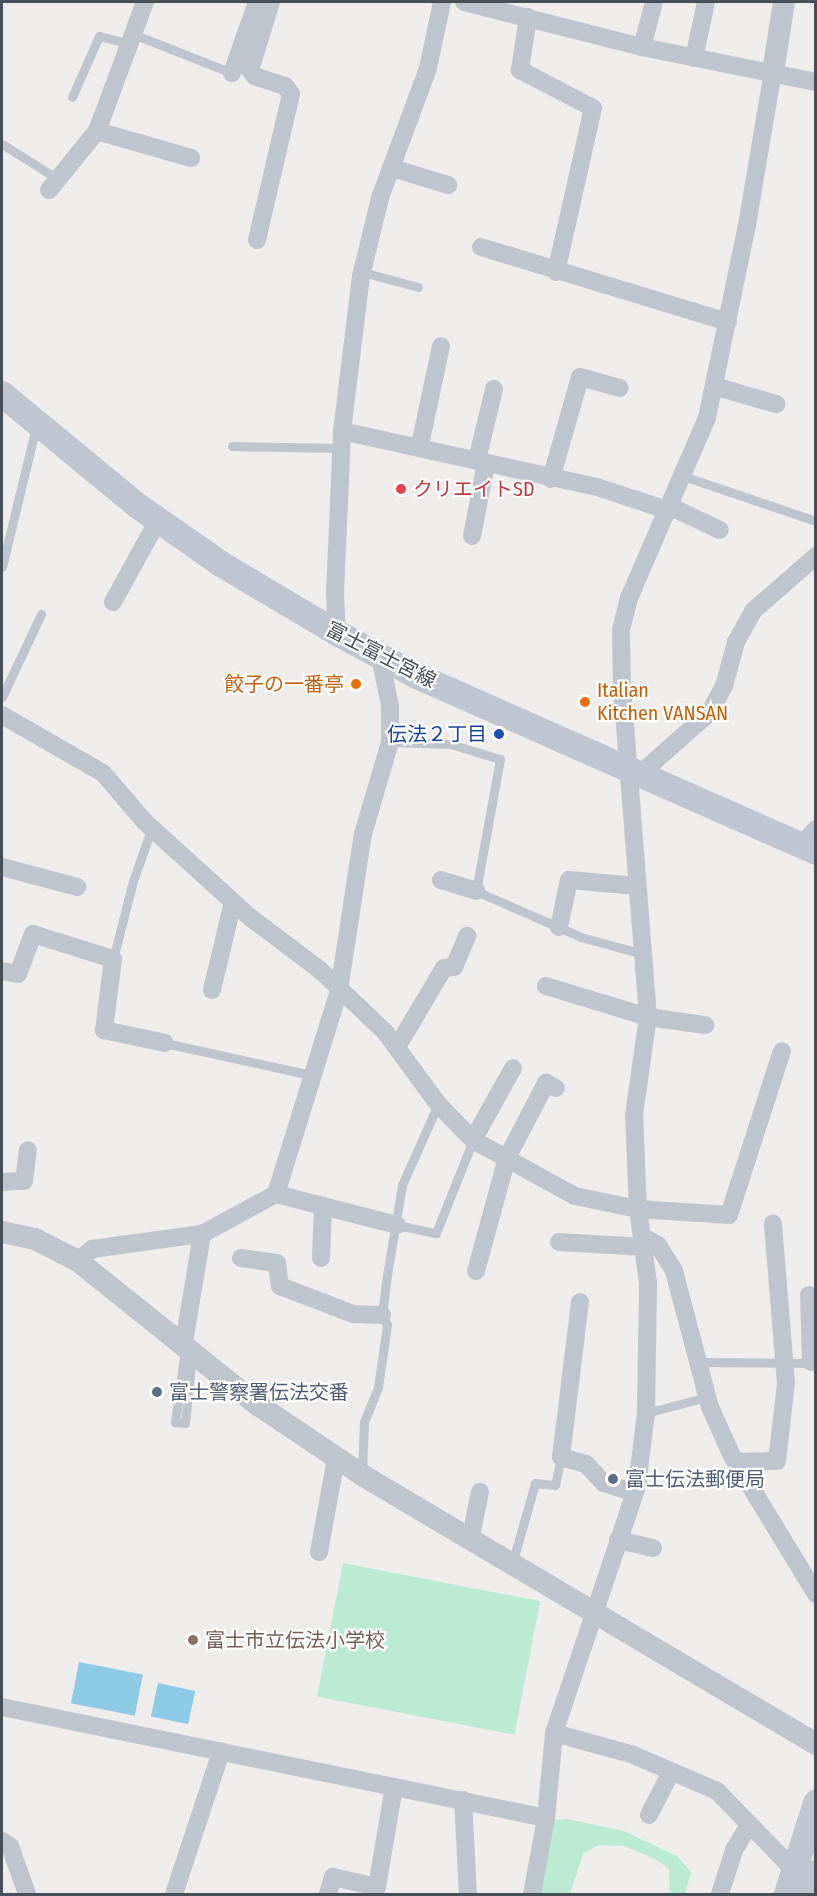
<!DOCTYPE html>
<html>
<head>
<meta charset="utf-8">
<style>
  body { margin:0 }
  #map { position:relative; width:817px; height:1896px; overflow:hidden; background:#efecec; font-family:"Fira Sans Condensed","Noto Sans JP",sans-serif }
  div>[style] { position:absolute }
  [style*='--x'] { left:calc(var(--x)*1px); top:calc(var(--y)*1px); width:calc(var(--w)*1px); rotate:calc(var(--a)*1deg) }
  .green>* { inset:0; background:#bcebd3; transform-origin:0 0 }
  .water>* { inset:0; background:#8ccae5; transform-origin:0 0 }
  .service>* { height:9px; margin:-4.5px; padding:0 4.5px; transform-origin:4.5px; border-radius:4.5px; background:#bec5ce }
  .minor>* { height:18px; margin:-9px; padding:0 9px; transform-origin:9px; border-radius:9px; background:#bec5ce }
  .tertiary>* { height:22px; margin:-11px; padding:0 11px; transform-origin:11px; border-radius:11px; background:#bec5ce }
  .secondary>* { height:26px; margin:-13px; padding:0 13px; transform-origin:13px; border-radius:13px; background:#bec6d2 }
  .dots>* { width:16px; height:16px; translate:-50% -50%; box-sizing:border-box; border:3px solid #fff; border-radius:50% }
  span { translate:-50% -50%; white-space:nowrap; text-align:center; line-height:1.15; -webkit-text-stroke:4.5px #fff; paint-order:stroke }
  .health-label { font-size:20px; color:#be3a42 }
  .left { translate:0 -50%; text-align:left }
  .street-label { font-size:20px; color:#464e58 }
  .food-label { font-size:20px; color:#c56008 }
  .right { translate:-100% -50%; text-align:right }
  .transit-label { font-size:20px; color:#164399 }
  .service-label { font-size:20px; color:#4e5e75 }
  .education-label { font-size:20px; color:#785e54 }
  .frame { position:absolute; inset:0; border:3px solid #464e58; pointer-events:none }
</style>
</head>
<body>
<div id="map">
  <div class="green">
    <div style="left:343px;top:1563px;width:201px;height:136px;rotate:11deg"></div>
    <div style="clip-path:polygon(567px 1819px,624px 1831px,678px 1857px,691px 1872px,685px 1894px,670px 1894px,669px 1869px,655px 1859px,624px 1846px,598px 1845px,583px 1854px,570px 1894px,540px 1894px,552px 1820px)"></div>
  </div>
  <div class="water">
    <div style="left:79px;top:1662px;width:65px;height:42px;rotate:11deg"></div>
    <div style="left:158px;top:1683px;width:38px;height:34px;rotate:12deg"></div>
  </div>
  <div class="service">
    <div style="--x:133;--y:34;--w:106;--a:21.5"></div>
    <div style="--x:72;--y:97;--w:67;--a:-66.1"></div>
    <div style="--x:99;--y:36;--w:32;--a:14"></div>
    <div style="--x:2;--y:144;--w:66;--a:32"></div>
    <div style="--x:362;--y:272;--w:58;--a:15"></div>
    <div style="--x:232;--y:446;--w:109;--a:1.1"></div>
    <div style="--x:683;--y:476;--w:140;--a:18.7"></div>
    <div style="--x:2;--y:567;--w:145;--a:-76.4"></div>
    <div style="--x:2;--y:697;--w:92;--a:-64.8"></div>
    <div style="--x:390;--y:742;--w:60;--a:1.9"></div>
    <div style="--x:450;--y:744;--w:52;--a:16.7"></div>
    <div style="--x:500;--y:759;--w:134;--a:100.3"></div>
    <div style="--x:476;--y:891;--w:115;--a:23.7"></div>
    <div style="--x:581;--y:937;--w:64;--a:15.3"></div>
    <div style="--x:113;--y:959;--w:81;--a:-75.6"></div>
    <div style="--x:133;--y:881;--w:57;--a:-70.6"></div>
    <div style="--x:165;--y:1043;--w:149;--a:12.4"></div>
    <div style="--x:397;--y:1225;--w:40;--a:12"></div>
    <div style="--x:436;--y:1233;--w:100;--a:-68.3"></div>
    <div style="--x:185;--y:1350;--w:73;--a:97.9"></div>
    <div style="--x:175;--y:1422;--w:10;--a:6"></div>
    <div style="--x:185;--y:1423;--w:68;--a:-84.1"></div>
    <div style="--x:698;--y:1362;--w:114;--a:0.5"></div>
    <div style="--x:646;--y:1413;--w:63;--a:-14.7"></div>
    <div style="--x:362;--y:1473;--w:51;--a:-87.8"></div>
    <div style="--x:364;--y:1422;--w:38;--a:-68"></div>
    <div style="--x:378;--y:1387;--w:63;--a:-81.7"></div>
    <div style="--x:387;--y:1325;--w:11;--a:-117"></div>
    <div style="--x:382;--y:1315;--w:40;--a:-82.9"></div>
    <div style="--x:387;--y:1275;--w:91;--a:-80.5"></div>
    <div style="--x:402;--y:1185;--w:89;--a:-66"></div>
    <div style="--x:512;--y:1564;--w:84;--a:-74.1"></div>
    <div style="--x:535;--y:1483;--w:20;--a:6"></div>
    <div style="--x:555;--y:1485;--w:29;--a:-78"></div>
  </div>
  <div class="minor">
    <div style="--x:464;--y:2;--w:184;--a:14.2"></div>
    <div style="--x:642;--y:47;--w:177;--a:11.4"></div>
    <div style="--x:528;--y:17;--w:54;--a:98.6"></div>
    <div style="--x:520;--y:70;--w:82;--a:27.5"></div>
    <div style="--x:593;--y:108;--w:168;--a:102.7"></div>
    <div style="--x:642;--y:47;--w:47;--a:-75.1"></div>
    <div style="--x:694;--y:58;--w:57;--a:-77.9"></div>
    <div style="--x:232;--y:73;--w:75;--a:-70.6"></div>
    <div style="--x:97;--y:131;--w:98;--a:16"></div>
    <div style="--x:392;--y:168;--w:59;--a:16.9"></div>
    <div style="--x:49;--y:190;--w:76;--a:-50.9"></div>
    <div style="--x:97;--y:131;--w:138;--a:-69.6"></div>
    <div style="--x:257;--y:240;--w:150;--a:-76.9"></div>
    <div style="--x:291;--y:94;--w:10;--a:-127"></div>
    <div style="--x:285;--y:86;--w:32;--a:-162"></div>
    <div style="--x:255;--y:76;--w:8;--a:-130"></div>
    <div style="--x:250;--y:70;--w:71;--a:-72.8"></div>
    <div style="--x:481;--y:247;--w:258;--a:16.9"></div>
    <div style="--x:714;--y:386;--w:65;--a:16.2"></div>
    <div style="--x:342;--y:431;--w:261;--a:12.4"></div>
    <div style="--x:597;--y:487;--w:74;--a:18.2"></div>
    <div style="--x:420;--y:445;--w:101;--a:-78"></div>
    <div style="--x:477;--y:460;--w:73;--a:-76.5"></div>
    <div style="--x:551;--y:479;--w:106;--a:-74.1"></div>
    <div style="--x:580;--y:377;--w:41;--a:15.4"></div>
    <div style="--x:669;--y:506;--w:56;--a:25.2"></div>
    <div style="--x:472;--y:536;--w:74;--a:-79.1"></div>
    <div style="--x:113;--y:602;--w:94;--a:-61.2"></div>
    <div style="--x:337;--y:633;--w:39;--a:-93"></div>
    <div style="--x:335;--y:594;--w:163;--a:-87.5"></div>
    <div style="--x:342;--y:431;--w:156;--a:-83"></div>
    <div style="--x:361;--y:276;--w:80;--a:-76.3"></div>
    <div style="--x:380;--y:198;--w:139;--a:-69.7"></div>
    <div style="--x:428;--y:68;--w:67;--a:-78"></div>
    <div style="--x:2;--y:715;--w:116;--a:29.9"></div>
    <div style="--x:103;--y:773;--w:65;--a:49.4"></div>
    <div style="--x:145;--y:822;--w:143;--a:42.2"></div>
    <div style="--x:251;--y:918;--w:86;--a:37"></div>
    <div style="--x:320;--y:970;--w:90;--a:43.6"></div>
    <div style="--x:385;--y:1032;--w:89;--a:53.6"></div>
    <div style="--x:438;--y:1104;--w:50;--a:45.8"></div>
    <div style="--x:473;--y:1140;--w:116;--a:28.8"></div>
    <div style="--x:575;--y:1196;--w:64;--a:11.7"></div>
    <div style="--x:638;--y:1209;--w:91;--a:3.8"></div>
    <div style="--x:729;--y:1215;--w:172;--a:-72.1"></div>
    <div style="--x:640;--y:774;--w:94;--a:-41.5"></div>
    <div style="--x:710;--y:712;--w:30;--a:-62"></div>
    <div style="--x:724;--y:686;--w:46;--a:-74.7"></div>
    <div style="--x:736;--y:642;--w:35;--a:-61"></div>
    <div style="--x:753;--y:611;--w:84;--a:-41.1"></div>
    <div style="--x:802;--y:846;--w:22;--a:-51"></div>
    <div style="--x:2;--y:867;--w:78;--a:14.9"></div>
    <div style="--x:441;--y:880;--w:37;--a:17"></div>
    <div style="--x:559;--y:927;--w:48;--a:-78"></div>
    <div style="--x:569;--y:880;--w:68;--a:5"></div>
    <div style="--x:2;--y:971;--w:16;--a:11"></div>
    <div style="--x:18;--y:974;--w:43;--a:-69.4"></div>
    <div style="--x:33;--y:934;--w:84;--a:17.4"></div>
    <div style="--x:113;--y:959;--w:72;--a:97.2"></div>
    <div style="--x:104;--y:1030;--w:62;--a:12"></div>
    <div style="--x:546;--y:986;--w:107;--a:16.9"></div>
    <div style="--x:648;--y:1017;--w:58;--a:8"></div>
    <div style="--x:212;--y:990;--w:90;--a:-76.6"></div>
    <div style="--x:397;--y:1047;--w:92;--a:-59.3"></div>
    <div style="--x:444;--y:968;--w:10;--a:-6"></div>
    <div style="--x:454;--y:967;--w:34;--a:-67"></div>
    <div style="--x:473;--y:1140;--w:82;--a:-60.9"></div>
    <div style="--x:2;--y:1182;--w:22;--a:-3"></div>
    <div style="--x:24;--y:1181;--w:31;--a:-83"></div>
    <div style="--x:276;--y:1194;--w:125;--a:14.4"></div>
    <div style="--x:643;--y:1237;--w:17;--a:28"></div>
    <div style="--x:658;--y:1245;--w:31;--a:58"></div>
    <div style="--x:674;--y:1271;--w:141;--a:75.2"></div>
    <div style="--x:710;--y:1407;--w:54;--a:65.8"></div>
    <div style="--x:732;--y:1456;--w:162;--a:58.7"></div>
    <div style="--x:559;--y:1242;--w:85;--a:3.4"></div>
    <div style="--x:241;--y:1258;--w:36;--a:8"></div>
    <div style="--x:277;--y:1263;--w:23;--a:83"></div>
    <div style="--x:280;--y:1286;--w:78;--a:21"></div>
    <div style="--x:353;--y:1314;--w:29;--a:2"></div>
    <div style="--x:321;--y:1258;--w:52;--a:-87.8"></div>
    <div style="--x:78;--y:1261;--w:18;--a:-41"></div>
    <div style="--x:92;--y:1249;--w:111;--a:-7.8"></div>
    <div style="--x:202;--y:1234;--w:84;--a:-28.4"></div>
    <div style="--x:276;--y:1194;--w:214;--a:-72.8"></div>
    <div style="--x:339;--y:990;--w:158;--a:-81.3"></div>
    <div style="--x:363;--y:834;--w:96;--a:-73.6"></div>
    <div style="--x:390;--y:742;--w:36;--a:-90"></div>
    <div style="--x:390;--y:706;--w:50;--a:-101.5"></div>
    <div style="--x:476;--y:1271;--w:117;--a:-74.7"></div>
    <div style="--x:507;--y:1158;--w:85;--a:-62.5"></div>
    <div style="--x:546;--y:1083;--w:11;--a:27"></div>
    <div style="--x:809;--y:1295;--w:67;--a:88.3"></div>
    <div style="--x:580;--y:1302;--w:156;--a:97"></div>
    <div style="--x:561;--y:1457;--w:26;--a:16"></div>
    <div style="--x:586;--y:1464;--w:26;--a:47"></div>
    <div style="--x:604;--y:1483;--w:32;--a:18"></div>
    <div style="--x:183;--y:1348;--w:116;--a:-80.5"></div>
    <div style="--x:736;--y:1462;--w:41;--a:-1.4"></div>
    <div style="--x:777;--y:1461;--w:79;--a:-83.4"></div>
    <div style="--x:786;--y:1383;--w:160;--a:-94.7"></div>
    <div style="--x:618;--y:1540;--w:36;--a:13"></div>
    <div style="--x:470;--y:1541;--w:50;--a:-78.5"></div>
    <div style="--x:319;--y:1552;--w:96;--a:-79.7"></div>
    <div style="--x:2;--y:1707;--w:555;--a:11.53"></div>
    <div style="--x:554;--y:1733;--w:80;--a:15.3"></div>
    <div style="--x:631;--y:1754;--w:94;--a:23.3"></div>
    <div style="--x:717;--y:1791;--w:112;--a:45.7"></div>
    <div style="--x:463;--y:1800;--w:94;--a:87"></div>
    <div style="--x:649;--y:1815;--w:48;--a:-62.9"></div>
    <div style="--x:2;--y:1841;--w:9;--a:32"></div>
    <div style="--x:10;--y:1846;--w:51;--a:70.5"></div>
    <div style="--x:174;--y:1894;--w:150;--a:-71.7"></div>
    <div style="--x:328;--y:1894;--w:18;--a:-74"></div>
    <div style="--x:333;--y:1877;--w:45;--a:12.8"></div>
    <div style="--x:377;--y:1887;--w:101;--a:-80.4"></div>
    <div style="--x:532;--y:1894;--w:77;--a:-79.6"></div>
    <div style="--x:546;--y:1818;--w:85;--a:-84.6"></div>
    <div style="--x:554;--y:1733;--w:261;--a:-71.4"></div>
    <div style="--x:637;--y:1486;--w:74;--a:-83"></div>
    <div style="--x:646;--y:1413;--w:130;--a:-89.1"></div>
    <div style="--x:648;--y:1283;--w:75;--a:-97.7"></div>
    <div style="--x:638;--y:1209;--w:94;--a:-92.4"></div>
    <div style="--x:634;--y:1115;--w:99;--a:-81.9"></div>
    <div style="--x:648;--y:1017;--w:330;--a:-94.5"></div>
    <div style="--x:622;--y:688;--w:58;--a:-91"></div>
    <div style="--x:621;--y:630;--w:33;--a:-76"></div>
    <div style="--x:629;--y:598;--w:196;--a:-66.6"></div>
    <div style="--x:707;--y:418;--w:197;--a:-78.3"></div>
    <div style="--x:747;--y:225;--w:155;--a:-80.4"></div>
    <div style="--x:720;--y:1894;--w:46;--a:-72.3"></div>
    <div style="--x:734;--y:1850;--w:29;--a:-59"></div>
  </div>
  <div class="tertiary">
    <div style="--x:773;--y:72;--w:71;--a:-81.1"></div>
    <div style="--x:2;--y:1232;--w:34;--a:12"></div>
    <div style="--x:35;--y:1239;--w:48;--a:27.1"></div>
    <div style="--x:78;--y:1261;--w:231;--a:38.7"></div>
    <div style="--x:258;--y:1405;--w:125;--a:33.9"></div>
    <div style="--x:362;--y:1475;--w:528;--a:30.65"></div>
  </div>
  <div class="secondary">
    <div style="--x:2;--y:394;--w:176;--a:39.5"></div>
    <div style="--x:138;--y:506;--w:101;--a:34.9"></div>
    <div style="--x:221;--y:564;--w:135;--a:30.7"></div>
    <div style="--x:337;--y:633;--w:91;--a:28.3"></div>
    <div style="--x:417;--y:676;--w:436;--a:23.8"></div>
    <div style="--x:787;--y:1894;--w:96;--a:-72.3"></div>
    <div style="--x:809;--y:1894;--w:22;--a:-72"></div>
  </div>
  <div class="dots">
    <div style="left:401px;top:489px;background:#e0444e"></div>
    <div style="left:356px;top:684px;background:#e8710a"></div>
    <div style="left:585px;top:702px;background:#e8710a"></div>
    <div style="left:499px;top:734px;background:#1a4fb4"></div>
    <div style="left:157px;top:1392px;background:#5c6f8a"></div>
    <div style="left:613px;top:1479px;background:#5c6f8a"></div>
    <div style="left:193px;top:1640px;background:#8d6e63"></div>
  </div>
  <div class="health-label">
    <span class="left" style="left:413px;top:489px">クリエイトSD</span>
  </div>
  <div class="street-label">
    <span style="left:381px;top:655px;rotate:27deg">富士富士宮線</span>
  </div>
  <div class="food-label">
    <span class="right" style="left:344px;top:684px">餃子の一番亭</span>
    <span class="left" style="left:597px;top:702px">Italian<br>Kitchen VANSAN</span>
  </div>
  <div class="transit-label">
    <span class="right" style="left:487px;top:734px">伝法２丁目</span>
  </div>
  <div class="service-label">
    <span class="left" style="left:169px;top:1392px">富士警察署伝法交番</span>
    <span class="left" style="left:625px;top:1479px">富士伝法郵便局</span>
  </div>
  <div class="education-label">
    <span class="left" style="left:205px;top:1640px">富士市立伝法小学校</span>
  </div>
  <div class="frame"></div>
</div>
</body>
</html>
